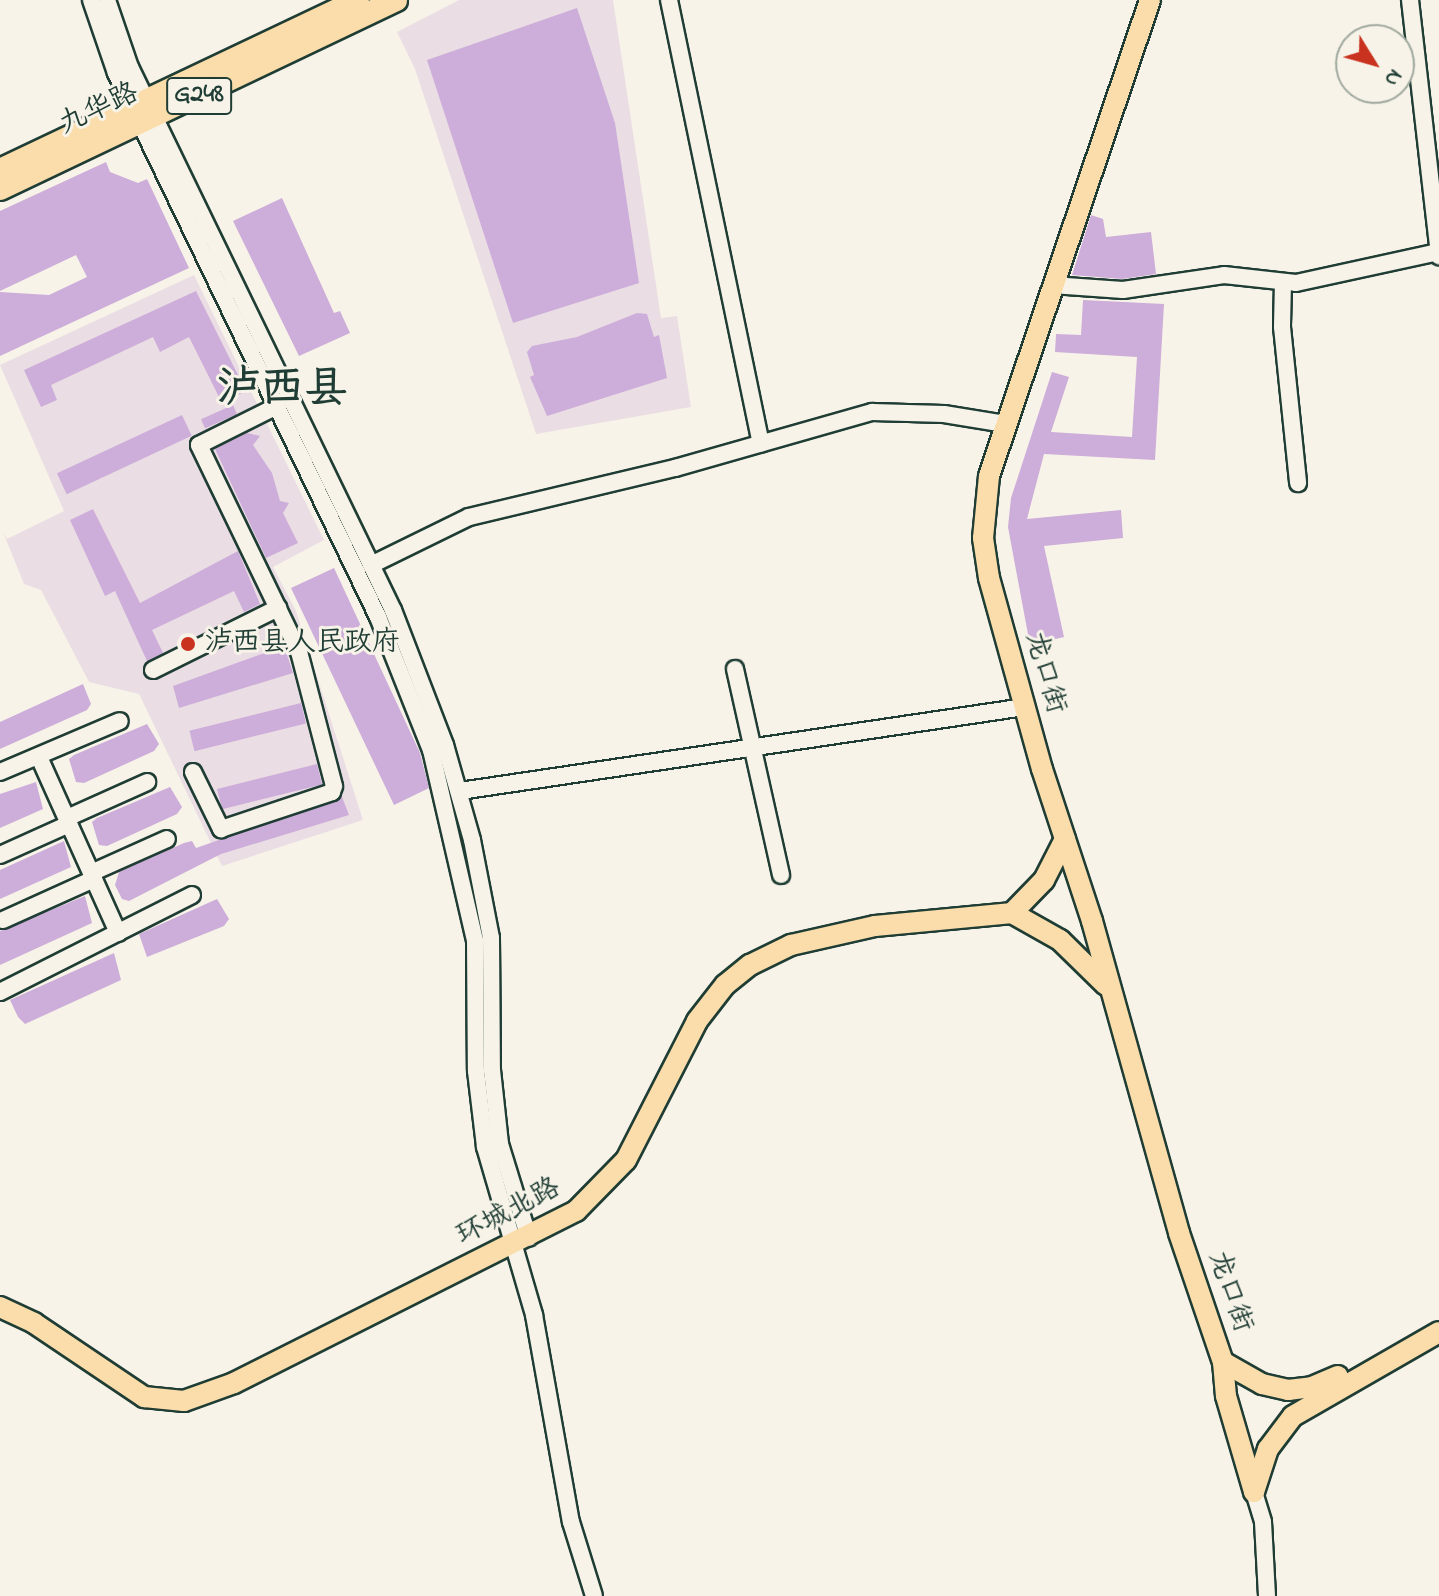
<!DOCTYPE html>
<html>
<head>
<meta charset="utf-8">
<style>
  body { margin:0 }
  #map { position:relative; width:1439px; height:1596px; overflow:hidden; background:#f7f3e8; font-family:"Indie Flower","LXGW WenKai TC",sans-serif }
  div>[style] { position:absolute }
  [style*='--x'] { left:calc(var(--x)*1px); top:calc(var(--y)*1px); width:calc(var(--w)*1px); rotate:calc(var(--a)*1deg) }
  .built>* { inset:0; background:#eadee4 }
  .building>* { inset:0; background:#cdadd9; transform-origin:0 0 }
  .roads { filter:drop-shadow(2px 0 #1f3d34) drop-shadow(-2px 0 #1f3d34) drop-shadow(0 2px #1f3d34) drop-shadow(0 -2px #1f3d34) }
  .minor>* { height:16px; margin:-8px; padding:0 8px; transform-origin:8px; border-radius:8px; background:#f7f3e8 }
  .major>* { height:20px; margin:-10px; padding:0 10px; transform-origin:10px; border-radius:10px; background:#faddab }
  .highway>* { height:22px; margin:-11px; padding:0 11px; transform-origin:11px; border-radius:11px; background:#faddab }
  .dots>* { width:22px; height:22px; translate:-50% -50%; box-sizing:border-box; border:4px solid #f7f3e8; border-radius:50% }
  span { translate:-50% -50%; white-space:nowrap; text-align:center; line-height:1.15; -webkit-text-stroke:6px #f7f3e8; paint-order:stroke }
  .shield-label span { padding:2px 6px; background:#f7f3e8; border:2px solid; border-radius:6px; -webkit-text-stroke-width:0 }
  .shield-label { font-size:26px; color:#1f3d34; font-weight:700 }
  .street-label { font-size:28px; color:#1f3d34 }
  .poi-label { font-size:28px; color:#1f3d34 }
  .left { translate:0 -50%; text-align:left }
  .town-label { font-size:44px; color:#1f3d34; font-weight:700 }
  .north { position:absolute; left:1335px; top:24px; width:80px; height:80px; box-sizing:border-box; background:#f7f3e8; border:2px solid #a1aaa0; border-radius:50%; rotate:127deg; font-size:22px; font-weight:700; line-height:32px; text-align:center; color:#1f3d34 }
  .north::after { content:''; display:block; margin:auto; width:28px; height:36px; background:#c8321e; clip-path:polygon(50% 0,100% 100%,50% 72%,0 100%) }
</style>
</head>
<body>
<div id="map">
  <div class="built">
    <div style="clip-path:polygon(459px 0,613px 0,661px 318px,677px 316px,691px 407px,536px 434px,415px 69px,397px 32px)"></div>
    <div style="clip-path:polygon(194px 275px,324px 540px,273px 567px,296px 611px,363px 820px,222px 866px,139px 694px,89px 682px,41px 590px,24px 584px,3px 532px,7px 539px,64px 511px,0 365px)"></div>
  </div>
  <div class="building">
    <div style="clip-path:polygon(577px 8px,615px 123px,639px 283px,513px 323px,427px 60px)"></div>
    <div style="clip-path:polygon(106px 162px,110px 172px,138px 183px,147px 179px,189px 268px,0 356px,0 292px,49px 295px,87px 277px,76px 255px,0 291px,0 211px)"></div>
    <div style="clip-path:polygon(282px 198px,334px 313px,340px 311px,350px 333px,299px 356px,233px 221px)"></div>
    <div style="clip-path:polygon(1091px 215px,1103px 219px,1106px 237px,1151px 232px,1156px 274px,1122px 279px,1072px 275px)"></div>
    <div style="clip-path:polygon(196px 291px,246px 391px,222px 403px,189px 337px,160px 352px,153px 337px,51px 385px,57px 400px,41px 407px,24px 370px)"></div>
    <div style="clip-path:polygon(1083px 300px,1164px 304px,1155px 460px,1044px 454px,1027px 519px,1121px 510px,1123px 538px,1044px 546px,1064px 637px,1030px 645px,1008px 527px,1011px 498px,1052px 372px,1069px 377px,1051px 432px,1132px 437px,1137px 357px,1055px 352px,1056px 334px,1081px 335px)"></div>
    <div style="clip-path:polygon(637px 313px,647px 314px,654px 337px,659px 335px,667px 378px,547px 416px,530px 377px,534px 375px,527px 352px,532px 346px,577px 337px)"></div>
    <div style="left:233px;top:405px;width:10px;height:35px;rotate:66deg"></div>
    <div style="left:182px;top:415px;width:23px;height:138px;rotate:65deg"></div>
    <div style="clip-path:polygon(247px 433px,260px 436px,253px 445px,272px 473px,280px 501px,289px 503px,283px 513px,298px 543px,266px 558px,215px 449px)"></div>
    <div style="clip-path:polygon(93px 509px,140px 603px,238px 551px,260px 604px,244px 612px,234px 591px,152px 630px,163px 653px,147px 661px,115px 591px,105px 596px,70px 520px)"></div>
    <div style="clip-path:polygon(334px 568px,420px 753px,429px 788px,394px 805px,291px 588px)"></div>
    <div style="clip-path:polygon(284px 646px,293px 673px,179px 708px,173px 686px)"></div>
    <div style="clip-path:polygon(83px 684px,91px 704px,87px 710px,0 749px,0 722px)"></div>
    <div style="left:301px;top:703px;width:21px;height:115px;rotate:76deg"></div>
    <div style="clip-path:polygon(147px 724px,159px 744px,154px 751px,84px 783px,76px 782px,69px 759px,74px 755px)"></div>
    <div style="left:317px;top:764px;width:21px;height:103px;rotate:76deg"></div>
    <div style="clip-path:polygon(36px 782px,43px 809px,0 828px,0 794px)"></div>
    <div style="clip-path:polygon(170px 787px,182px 807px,177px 814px,107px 846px,99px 845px,92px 822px,97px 818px)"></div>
    <div style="clip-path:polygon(342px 797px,349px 815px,221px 854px,129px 901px,122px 899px,115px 885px,119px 872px,184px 843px,192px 841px,196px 848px)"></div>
    <div style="clip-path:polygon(64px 841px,71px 867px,0 899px,0 870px)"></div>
    <div style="clip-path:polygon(85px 896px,92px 923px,0 965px,0 931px)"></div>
    <div style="clip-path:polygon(217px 899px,229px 919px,224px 926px,147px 957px,139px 934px)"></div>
    <div style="clip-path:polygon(114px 953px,121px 980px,25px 1024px,18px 1017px,10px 1000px)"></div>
  </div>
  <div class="roads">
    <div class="minor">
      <div style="--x:91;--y:0;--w:77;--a:71.1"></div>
      <div style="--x:116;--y:73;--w:604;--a:64.28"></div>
      <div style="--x:378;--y:617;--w:143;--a:68.3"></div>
      <div style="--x:431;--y:750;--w:195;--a:77"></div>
      <div style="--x:475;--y:940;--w:131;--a:89.6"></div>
      <div style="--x:476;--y:1071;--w:77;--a:83.2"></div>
      <div style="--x:485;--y:1147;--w:175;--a:73.7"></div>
      <div style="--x:534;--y:1315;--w:210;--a:79.9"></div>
      <div style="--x:571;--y:1522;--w:77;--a:72.7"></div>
      <div style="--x:107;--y:0;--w:71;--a:71.1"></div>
      <div style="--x:130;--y:67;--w:603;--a:64.16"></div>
      <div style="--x:393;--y:610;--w:145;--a:68.9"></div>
      <div style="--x:445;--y:745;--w:99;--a:74.1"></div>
      <div style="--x:472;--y:840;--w:100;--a:79"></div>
      <div style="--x:491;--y:938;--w:132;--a:89.6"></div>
      <div style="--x:492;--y:1070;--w:74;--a:83.8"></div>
      <div style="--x:500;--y:1144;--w:98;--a:72.9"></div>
      <div style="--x:669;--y:0;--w:453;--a:78.3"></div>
      <div style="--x:1410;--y:0;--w:258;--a:83.5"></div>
      <div style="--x:1283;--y:282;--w:45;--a:91.3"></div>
      <div style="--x:1282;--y:327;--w:157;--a:84.1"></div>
      <div style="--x:1052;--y:285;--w:71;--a:4"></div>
      <div style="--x:1123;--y:290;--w:102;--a:-8.4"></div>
      <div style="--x:1224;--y:275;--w:72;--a:6.3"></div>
      <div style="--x:1296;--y:283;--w:145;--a:-12.3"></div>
      <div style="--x:371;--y:565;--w:109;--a:-26.1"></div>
      <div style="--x:469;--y:517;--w:212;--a:-13.4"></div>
      <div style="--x:675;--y:468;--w:205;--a:-15.9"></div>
      <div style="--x:872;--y:412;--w:72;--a:1.6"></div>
      <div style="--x:944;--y:414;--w:62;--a:9.3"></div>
      <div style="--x:735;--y:669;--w:211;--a:77.4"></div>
      <div style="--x:153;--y:670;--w:140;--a:-26.4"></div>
      <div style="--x:39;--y:757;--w:193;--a:65.8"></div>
      <div style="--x:0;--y:772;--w:130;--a:-23"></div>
      <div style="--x:193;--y:772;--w:64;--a:63.8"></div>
      <div style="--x:221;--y:829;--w:117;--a:-18.4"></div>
      <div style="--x:332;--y:792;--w:6;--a:-72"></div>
      <div style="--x:334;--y:786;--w:138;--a:-104.6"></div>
      <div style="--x:299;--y:652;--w:230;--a:-115.8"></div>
      <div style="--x:199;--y:445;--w:87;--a:-26.6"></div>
      <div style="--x:460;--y:791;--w:571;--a:-8.46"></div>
      <div style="--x:67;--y:818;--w:88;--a:-24.2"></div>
      <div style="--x:0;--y:855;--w:76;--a:-24.2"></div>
      <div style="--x:91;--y:873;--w:83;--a:-24.1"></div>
      <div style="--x:3;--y:920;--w:100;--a:-24.3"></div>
      <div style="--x:0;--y:992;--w:215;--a:-26.8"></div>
      <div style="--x:1254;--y:1492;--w:31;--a:73"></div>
      <div style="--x:1263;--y:1522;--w:74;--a:86.9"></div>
    </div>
    <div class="major">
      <div style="--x:1150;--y:0;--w:502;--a:108.69"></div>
      <div style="--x:989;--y:476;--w:62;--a:95.5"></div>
      <div style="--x:983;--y:538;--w:40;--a:81.5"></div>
      <div style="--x:989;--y:578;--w:198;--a:74.5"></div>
      <div style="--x:1042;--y:769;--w:160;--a:71.8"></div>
      <div style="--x:1092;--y:921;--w:324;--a:74.4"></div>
      <div style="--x:1179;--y:1233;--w:136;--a:71.2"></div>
      <div style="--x:1223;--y:1362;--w:34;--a:85"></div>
      <div style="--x:1226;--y:1396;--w:100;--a:73.7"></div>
      <div style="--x:1012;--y:913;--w:55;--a:29.4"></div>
      <div style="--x:1060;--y:940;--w:64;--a:44.4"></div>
      <div style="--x:1012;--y:913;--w:46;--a:-45.9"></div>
      <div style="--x:1044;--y:880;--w:46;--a:-62.9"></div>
      <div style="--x:0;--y:1307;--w:38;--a:25"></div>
      <div style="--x:34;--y:1323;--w:133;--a:33.9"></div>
      <div style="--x:144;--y:1397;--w:40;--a:5.7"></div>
      <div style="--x:184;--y:1401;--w:53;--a:-19.8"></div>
      <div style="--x:234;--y:1383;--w:383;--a:-26.7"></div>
      <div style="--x:576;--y:1211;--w:71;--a:-45.6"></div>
      <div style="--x:626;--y:1160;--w:156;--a:-62.9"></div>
      <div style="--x:697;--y:1021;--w:46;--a:-52.1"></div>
      <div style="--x:725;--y:985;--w:32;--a:-39"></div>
      <div style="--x:750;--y:965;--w:46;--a:-26"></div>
      <div style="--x:791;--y:945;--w:86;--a:-12.7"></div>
      <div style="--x:875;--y:926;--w:138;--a:-5.4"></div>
      <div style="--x:1223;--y:1362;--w:45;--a:29.4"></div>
      <div style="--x:1262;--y:1384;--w:27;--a:13"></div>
      <div style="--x:1288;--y:1390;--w:24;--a:-7"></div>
      <div style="--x:1312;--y:1387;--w:28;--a:-23"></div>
      <div style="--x:1254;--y:1492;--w:45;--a:-72"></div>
      <div style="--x:1268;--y:1449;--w:41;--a:-52.9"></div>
      <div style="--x:1293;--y:1416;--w:168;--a:-29.9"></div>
    </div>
    <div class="highway">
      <div style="--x:0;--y:170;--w:396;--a:-25.4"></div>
      <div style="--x:0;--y:189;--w:439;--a:-25.5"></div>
    </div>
  </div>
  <div class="dots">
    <div style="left:188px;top:644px;background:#c8321e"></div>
  </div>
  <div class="shield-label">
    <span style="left:199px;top:96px">G248</span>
  </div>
  <div class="street-label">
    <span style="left:99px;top:110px;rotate:-25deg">九华路</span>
    <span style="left:1044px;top:673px;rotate:74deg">龙口街</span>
    <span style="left:509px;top:1213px;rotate:-28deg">环城北路</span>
    <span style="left:1229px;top:1292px;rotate:71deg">龙口街</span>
  </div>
  <div class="poi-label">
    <span class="left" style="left:204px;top:644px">泸西县人民政府</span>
  </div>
  <div class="town-label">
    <span style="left:282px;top:390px">泸西县</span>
  </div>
  <div class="north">N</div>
</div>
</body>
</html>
